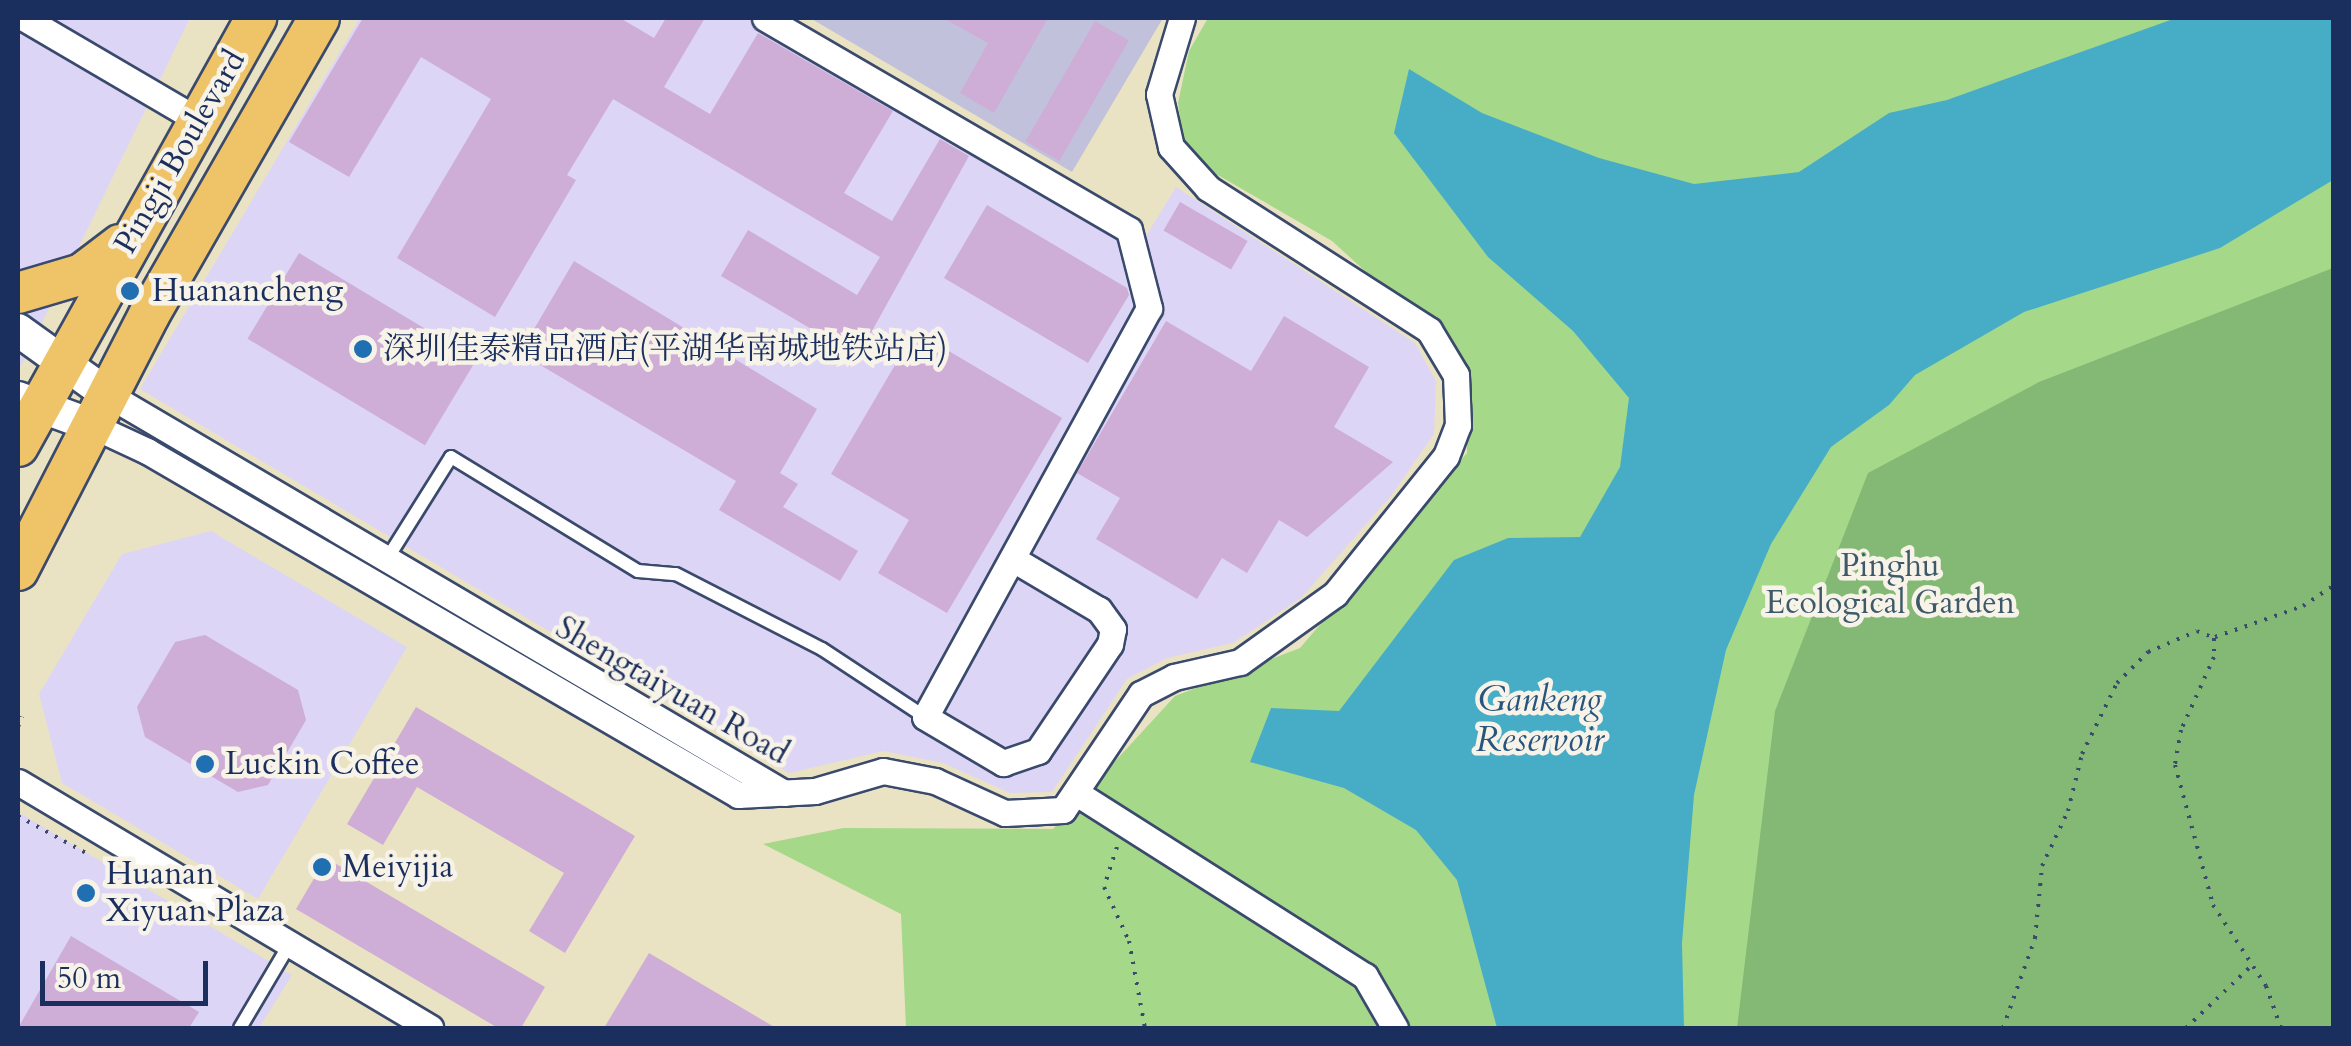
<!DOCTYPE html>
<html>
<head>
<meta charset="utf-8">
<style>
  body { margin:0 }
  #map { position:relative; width:2351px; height:1046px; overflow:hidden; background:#eae3c3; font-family:Cardo,"Noto Serif SC",serif }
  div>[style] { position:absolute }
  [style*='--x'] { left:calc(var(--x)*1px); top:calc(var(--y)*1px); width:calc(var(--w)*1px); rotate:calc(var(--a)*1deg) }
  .built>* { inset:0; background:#dcd5f6 }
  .industrial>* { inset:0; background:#c2c1dc }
  .green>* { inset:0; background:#a5d989 }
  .forest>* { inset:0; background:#84b975 }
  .water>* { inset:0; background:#47adc7 }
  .building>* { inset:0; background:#ceadd6; transform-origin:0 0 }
  .path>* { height:4px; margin-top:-2px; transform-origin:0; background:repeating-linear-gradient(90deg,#3a4a6d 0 2.5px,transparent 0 10.5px) }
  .roads { filter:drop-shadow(2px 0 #3a4a6d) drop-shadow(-2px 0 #3a4a6d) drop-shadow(0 2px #3a4a6d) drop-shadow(0 -2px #3a4a6d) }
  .service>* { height:12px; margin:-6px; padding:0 6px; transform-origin:6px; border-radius:6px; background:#fff }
  .minor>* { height:25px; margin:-12.5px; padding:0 12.5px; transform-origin:12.5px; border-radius:12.5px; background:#fff }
  .tertiary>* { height:32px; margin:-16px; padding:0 16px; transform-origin:16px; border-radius:16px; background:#fff }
  .primary>* { height:40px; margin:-20px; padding:0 20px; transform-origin:20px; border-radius:20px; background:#efc469 }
  .dots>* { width:28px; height:28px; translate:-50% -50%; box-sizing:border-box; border:5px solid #f7f3e8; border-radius:50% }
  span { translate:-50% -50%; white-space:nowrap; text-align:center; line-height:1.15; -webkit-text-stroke:9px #f7f3e8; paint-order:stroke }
  .street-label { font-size:32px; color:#1b2f5e }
  .poi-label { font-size:32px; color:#1b2f5e }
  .left { translate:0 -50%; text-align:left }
  .park-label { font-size:32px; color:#3e5a69 }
  .water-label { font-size:35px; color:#28557e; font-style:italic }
  .frame { position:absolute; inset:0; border:20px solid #1b2f5e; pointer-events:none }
  .scale { position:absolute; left:40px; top:961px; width:168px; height:45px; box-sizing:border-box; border:5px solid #1b2f5e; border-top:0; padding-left:12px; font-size:30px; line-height:35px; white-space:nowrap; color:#1b2f5e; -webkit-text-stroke:8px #f7f3e8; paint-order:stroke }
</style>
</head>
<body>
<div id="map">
  <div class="built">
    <div style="clip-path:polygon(18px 18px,190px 18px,18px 372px)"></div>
    <div style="clip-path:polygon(360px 18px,748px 18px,1138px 249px,1176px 187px,1415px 343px,1436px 381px,1434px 434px,1390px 497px,1301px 598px,1233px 643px,1167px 658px,1127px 679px,1052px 792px,1010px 793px,943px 763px,883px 751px,789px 773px,140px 389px)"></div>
    <div style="clip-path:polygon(211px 531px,407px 647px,258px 899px,62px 783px,39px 694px,122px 554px)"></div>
    <div style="clip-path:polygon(18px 812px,292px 975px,259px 1028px,18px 1028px)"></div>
  </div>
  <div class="industrial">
    <div style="clip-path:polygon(810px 18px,1163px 18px,1072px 172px)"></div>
  </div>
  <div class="green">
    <div style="clip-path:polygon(1208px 18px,2333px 18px,2333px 1028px,906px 1028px,901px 914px,763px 844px,843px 828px,1053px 829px,1175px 696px,1300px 648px,1467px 453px,1466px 363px,1332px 241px,1216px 174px,1183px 142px,1178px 103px,1189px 51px)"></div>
  </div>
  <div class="forest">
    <div style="clip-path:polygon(2333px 268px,2333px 1028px,1737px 1028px,1775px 711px,1868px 473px,2039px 382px)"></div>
  </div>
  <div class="water">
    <div style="clip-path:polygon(2176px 18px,2333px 18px,2333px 180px,2220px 248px,2024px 312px,1915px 375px,1889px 405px,1831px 447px,1771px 544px,1726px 650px,1694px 795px,1682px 943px,1684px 1028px,1497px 1028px,1457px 880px,1416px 830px,1344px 788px,1250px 762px,1271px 708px,1339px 711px,1454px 560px,1508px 538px,1580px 537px,1620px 467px,1629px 398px,1573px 331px,1488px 257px,1394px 133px,1409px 69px,1482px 113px,1599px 158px,1694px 184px,1799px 172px,1889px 113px,1947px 100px)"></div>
  </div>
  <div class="building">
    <div style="clip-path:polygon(363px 18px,620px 18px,654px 38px,666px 18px,705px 18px,664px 87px,710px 114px,758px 33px,893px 111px,844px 193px,892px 221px,940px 139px,969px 156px,852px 367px,824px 351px,830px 340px,721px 276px,748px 230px,857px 295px,880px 257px,613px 99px,567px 175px,576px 180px,495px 317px,397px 258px,491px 99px,421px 57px,349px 177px,289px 142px)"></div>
    <div style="clip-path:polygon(943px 18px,1048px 18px,994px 113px,960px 93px,988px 43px)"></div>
    <div style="left:1095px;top:21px;width:39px;height:139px;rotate:30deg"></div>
    <div style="left:1180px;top:202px;width:78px;height:33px;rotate:30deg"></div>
    <div style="clip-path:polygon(987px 205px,1127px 288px,1129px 295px,1088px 363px,944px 278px)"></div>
    <div style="left:299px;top:253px;width:207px;height:100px;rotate:31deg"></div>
    <div style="clip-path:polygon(574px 261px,817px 409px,780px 473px,798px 484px,783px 507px,858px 551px,840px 581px,719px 510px,736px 481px,520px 353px)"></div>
    <div style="clip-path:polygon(1284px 316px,1369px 367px,1334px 427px,1393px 462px,1307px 537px,1279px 520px,1247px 573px,1222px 558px,1197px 599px,1096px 539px,1120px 498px,1077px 473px,1166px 321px,1251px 371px)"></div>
    <div style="clip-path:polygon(915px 331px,1062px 418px,947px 613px,878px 573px,909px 520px,831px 474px)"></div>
    <div style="clip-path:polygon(205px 635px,298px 690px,306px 720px,268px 785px,238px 792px,145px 737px,137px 707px,175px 642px)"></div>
    <div style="clip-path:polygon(416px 707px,635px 836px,565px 953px,529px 931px,564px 873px,417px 787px,383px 845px,347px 824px)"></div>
    <div style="clip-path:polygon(326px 858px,545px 987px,521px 1028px,498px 1028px,296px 909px)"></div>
    <div style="clip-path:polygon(71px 936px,199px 1012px,189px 1028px,18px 1028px)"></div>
    <div style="clip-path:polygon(649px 953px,776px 1028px,604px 1028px)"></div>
  </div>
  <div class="path">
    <div style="--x:2215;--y:637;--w:93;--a:-19.4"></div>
    <div style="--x:2303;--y:606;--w:37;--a:-34"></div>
    <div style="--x:18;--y:727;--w:11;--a:-68"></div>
    <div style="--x:18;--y:816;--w:80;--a:28.5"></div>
    <div style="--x:1117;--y:847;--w:42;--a:108"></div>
    <div style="--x:1104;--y:887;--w:60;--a:65.2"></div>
    <div style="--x:1129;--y:941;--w:88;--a:79.6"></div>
    <div style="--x:2003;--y:1028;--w:96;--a:-70.4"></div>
    <div style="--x:2035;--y:938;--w:72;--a:-84.4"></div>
    <div style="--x:2042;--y:866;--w:61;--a:-64.7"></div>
    <div style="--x:2068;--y:811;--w:59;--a:-76.2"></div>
    <div style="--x:2082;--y:754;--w:79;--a:-63.8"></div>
    <div style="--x:2117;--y:683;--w:44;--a:-45"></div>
    <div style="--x:2148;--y:652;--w:53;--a:-23.2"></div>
    <div style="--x:2197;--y:631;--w:18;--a:22"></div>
    <div style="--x:2214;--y:638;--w:19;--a:90"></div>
    <div style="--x:2214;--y:657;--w:80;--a:114.3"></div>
    <div style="--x:2181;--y:730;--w:36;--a:100"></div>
    <div style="--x:2175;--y:765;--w:145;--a:74.8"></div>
    <div style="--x:2213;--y:905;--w:97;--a:56.8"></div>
    <div style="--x:2266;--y:986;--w:45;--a:70.3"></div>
    <div style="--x:2186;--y:1028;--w:90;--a:-43.6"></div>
  </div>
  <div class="roads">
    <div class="service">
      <div style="--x:387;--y:559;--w:120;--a:-57.9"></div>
      <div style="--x:451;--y:457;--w:219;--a:31.4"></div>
      <div style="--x:638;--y:571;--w:38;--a:5"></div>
      <div style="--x:676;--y:574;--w:164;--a:27.2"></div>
      <div style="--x:822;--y:649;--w:123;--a:33.4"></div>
      <div style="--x:240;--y:1028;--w:96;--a:-59.4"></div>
    </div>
    <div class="minor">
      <div style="--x:24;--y:18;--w:202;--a:30.4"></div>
      <div style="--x:765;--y:18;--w:421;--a:30.2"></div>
      <div style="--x:1129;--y:230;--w:81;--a:75.6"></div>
      <div style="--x:1149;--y:308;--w:466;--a:118.7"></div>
      <div style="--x:925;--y:717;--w:91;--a:30.5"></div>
      <div style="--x:1003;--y:763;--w:37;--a:-19"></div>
      <div style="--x:1038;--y:751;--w:129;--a:-56.1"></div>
      <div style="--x:1110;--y:644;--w:15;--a:-79"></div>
      <div style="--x:1113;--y:629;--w:24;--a:-126"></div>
      <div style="--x:1099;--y:610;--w:100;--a:-149.3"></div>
      <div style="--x:107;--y:394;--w:786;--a:30.51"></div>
      <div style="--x:91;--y:425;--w:62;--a:24.9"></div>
      <div style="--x:147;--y:451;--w:684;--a:30.2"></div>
      <div style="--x:738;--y:795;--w:77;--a:-3"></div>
      <div style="--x:815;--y:791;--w:71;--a:-16.4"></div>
      <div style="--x:883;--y:771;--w:53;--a:10.9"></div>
      <div style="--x:935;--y:781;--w:77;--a:24.6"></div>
      <div style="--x:1005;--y:813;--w:58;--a:-3"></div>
      <div style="--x:1063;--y:810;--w:140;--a:-56.1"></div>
      <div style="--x:1141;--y:694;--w:37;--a:-27"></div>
      <div style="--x:1174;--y:677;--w:68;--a:-12.8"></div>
      <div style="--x:1240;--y:662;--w:117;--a:-35.6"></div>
      <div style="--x:1335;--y:594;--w:177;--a:-51.2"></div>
      <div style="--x:1446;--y:456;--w:33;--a:-69"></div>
      <div style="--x:1458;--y:425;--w:50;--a:-92.3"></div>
      <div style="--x:1456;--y:375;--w:52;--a:-121"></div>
      <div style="--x:1429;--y:330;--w:263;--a:-147.3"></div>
      <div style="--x:1208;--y:188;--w:55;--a:-132.1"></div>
      <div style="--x:1171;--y:147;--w:54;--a:-102.8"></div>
      <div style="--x:1159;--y:94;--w:79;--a:-73.2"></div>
      <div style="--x:18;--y:782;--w:480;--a:30.8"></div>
      <div style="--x:1078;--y:794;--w:340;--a:32.4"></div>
      <div style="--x:1365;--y:976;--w:60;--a:60"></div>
    </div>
    <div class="tertiary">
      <div style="--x:18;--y:330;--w:110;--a:35.7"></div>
      <div style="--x:18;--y:398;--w:78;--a:20.3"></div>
    </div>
    <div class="primary">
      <div style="--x:18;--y:293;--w:67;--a:-16.5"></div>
      <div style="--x:82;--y:274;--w:48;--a:-37.3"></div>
      <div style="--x:18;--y:446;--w:490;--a:-60.9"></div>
      <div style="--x:18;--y:570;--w:287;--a:-62.8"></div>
      <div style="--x:149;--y:315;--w:342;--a:-60.2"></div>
    </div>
  </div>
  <div class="dots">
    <div style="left:130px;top:291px;background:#1f6fb2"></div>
    <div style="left:363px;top:349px;background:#1f6fb2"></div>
    <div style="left:205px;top:764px;background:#1f6fb2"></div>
    <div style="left:322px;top:867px;background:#1f6fb2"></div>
    <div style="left:86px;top:893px;background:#1f6fb2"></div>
  </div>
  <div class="street-label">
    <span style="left:180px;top:152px;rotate:-60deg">Pingji Boulevard</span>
    <span style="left:672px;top:691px;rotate:30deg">Shengtaiyuan Road</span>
  </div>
  <div class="poi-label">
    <span class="left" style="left:152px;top:291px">Huanancheng</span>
    <span class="left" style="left:383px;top:349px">深圳佳泰精品酒店(平湖华南城地铁站店)</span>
    <span class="left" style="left:225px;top:764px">Luckin Coffee</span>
    <span class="left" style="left:342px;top:867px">Meiyijia</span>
    <span class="left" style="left:106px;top:893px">Huanan<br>Xiyuan Plaza</span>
  </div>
  <div class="park-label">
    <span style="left:1890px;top:585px">Pinghu<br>Ecological Garden</span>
  </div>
  <div class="water-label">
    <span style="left:1540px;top:720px">Gankeng<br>Reservoir</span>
  </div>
  <div class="frame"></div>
  <div class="scale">50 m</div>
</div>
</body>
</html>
